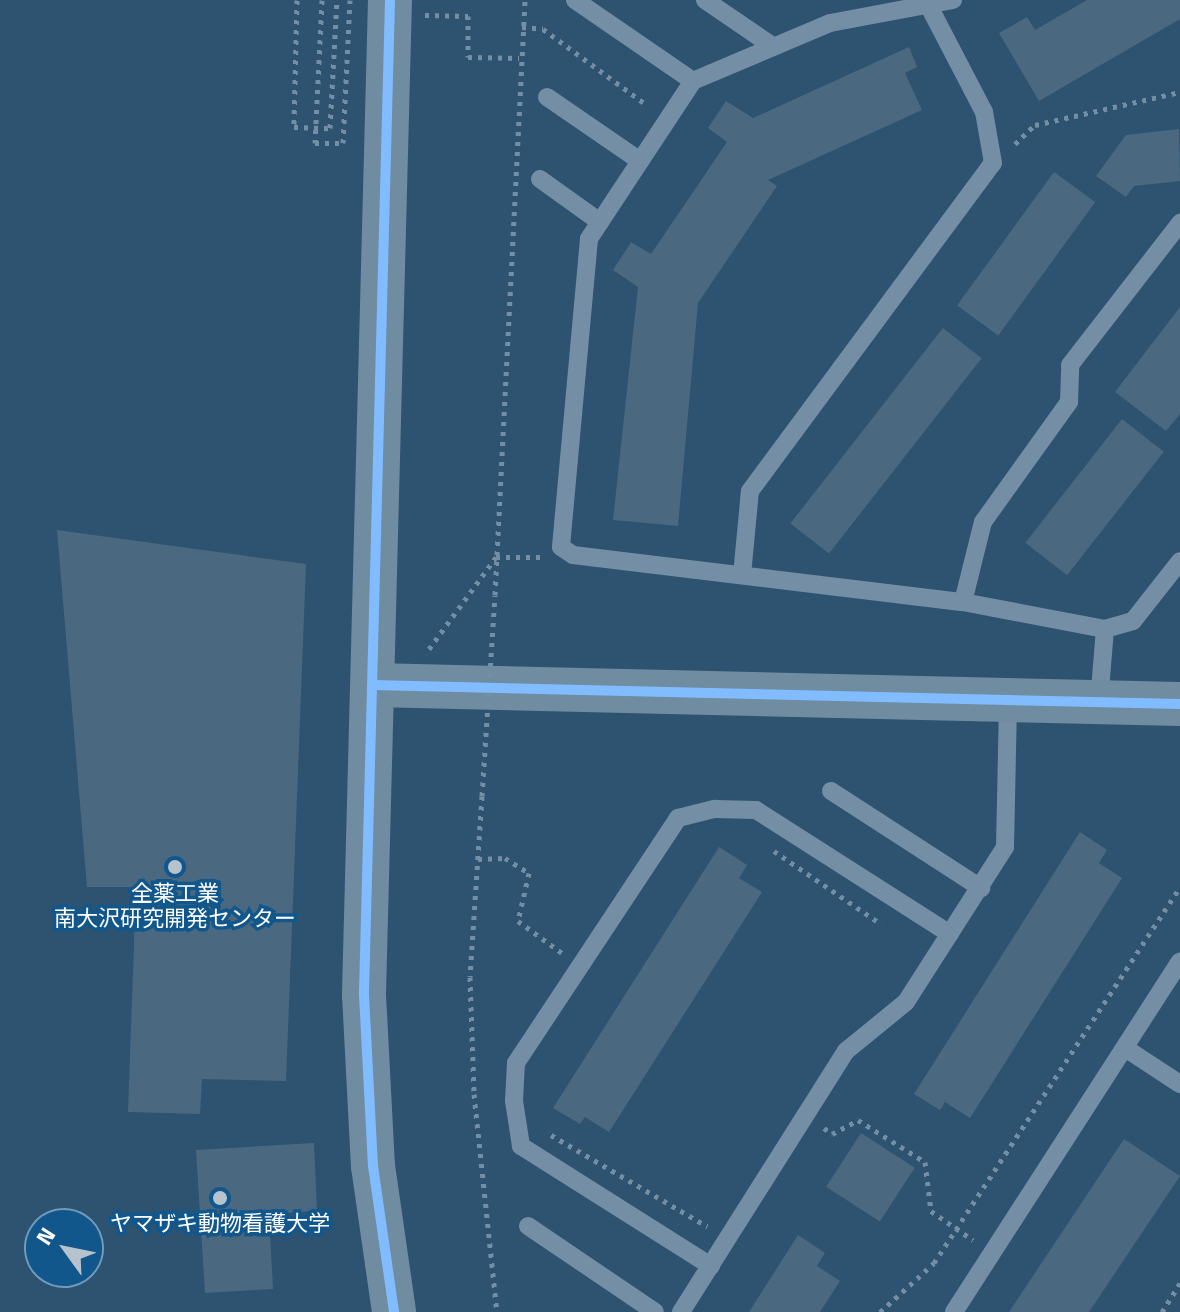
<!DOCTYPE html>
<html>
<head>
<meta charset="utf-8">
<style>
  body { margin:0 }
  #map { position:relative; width:1180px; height:1312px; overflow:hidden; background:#2d5370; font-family:"Titillium Web","Noto Sans JP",sans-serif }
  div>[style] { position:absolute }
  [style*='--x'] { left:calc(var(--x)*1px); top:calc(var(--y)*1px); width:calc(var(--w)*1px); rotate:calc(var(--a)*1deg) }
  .building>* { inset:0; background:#4a6980; transform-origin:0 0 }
  .path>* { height:5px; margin-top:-2.5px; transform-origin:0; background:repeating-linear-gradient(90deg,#748fa5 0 4px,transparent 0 10px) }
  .lane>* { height:18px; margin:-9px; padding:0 9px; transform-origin:9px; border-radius:9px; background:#748fa5 }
  .secondary>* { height:44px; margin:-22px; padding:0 22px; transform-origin:22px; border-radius:22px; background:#6f8ca1 }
  .path-bridge>* { height:5px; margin-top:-2.5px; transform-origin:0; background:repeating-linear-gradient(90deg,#748fa5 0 4px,transparent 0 10px) }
  .cycleway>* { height:10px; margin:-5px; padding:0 5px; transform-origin:5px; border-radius:5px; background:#80bcff }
  .dots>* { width:22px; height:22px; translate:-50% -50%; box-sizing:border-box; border:4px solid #11578c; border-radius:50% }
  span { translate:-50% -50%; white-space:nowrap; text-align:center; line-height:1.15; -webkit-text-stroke:7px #11578c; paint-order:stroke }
  .poi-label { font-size:22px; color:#fff }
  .north { position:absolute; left:24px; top:1208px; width:80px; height:80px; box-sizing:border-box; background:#11578c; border:2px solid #709aba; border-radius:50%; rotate:303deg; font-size:22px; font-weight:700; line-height:32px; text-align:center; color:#fff }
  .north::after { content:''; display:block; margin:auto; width:28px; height:36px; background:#b6c3cd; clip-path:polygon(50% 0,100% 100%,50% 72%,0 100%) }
</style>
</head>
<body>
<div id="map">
  <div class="building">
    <div style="clip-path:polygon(1087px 0,1180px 0,1180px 19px,1039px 101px,999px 33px,1027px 17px,1035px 30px)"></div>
    <div style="clip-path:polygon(909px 47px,917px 67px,905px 73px,922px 110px,768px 180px,777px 186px,698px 303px,678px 526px,613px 520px,638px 287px,613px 270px,631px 242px,651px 254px,727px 142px,708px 128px,726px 101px,753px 118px)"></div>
    <div style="clip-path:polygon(1179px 129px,1180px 181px,1134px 186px,1126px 197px,1096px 176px,1126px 135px)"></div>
    <div style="left:1054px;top:172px;width:51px;height:165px;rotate:36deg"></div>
    <div style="clip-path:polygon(1180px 307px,1180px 414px,1166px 431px,1115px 392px)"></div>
    <div style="left:943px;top:328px;width:49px;height:248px;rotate:38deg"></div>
    <div style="left:1122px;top:419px;width:53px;height:157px;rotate:38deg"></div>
    <div style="clip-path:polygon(57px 530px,306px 564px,286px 1081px,202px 1079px,200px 1114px,128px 1112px,136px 887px,87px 887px)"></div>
    <div style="clip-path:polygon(1080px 832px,1107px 850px,1099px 863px,1122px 878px,970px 1118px,945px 1102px,940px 1110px,914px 1094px)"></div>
    <div style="clip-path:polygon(719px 847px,747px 865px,739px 878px,762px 892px,609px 1132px,585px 1117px,580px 1124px,553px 1108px)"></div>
    <div style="left:861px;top:1133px;width:64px;height:64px;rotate:33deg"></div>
    <div style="clip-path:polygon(1124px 1139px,1180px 1176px,1089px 1312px,1009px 1312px)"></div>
    <div style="clip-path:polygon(314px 1143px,317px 1211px,269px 1214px,273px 1289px,205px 1293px,196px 1150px)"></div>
    <div style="clip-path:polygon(798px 1235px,825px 1253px,817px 1266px,840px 1281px,820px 1312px,749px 1312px)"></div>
  </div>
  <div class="path">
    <div style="--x:297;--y:0;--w:127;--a:91.4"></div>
    <div style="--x:294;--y:127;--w:36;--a:2"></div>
    <div style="--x:330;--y:128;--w:128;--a:-86.9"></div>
    <div style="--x:425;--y:15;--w:43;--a:1.3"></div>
    <div style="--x:468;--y:16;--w:41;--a:90"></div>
    <div style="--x:468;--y:57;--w:51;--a:1.1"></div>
    <div style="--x:522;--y:27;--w:21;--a:5"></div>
    <div style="--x:543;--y:29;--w:129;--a:36.2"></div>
    <div style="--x:1015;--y:144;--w:28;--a:-44"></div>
    <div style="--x:1035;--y:125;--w:149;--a:-12.8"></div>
    <div style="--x:495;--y:595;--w:596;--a:-87.11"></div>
    <div style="--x:429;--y:649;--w:114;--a:-53.9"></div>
    <div style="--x:496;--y:557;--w:44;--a:0"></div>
    <div style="--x:482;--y:796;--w:181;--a:93.8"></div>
    <div style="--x:470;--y:977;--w:117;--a:88"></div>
    <div style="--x:474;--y:1094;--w:219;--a:84"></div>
    <div style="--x:774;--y:851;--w:130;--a:34.3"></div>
    <div style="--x:478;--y:859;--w:27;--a:-2"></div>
    <div style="--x:505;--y:858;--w:28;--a:32"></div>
    <div style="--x:529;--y:873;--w:49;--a:102.9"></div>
    <div style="--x:518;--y:921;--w:54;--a:36"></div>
    <div style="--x:824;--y:1128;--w:10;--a:37"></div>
    <div style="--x:832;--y:1134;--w:30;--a:-28"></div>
    <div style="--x:858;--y:1120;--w:79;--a:32.1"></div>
    <div style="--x:925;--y:1162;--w:49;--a:83"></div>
    <div style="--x:931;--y:1211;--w:51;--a:34.6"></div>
    <div style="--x:551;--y:1135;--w:181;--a:30.3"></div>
    <div style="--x:880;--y:1312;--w:73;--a:-42.2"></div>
    <div style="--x:934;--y:1263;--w:449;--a:-56.8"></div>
    <div style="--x:1162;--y:1312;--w:34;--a:-58"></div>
  </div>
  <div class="lane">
    <div style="--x:575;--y:0;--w:143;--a:34.5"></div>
    <div style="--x:705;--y:0;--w:83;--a:34.3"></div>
    <div style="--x:953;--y:0;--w:125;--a:169.4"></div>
    <div style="--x:830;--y:23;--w:149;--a:157.1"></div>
    <div style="--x:693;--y:81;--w:189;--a:123.4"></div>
    <div style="--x:589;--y:239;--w:309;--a:95.2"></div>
    <div style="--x:561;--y:547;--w:14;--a:34"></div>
    <div style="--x:573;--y:555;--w:393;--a:6.9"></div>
    <div style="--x:963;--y:602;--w:145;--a:10.8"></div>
    <div style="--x:1105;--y:629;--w:29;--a:-16"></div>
    <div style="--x:1133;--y:621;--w:76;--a:-51.9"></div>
    <div style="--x:547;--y:97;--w:113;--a:34.5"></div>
    <div style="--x:540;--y:179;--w:74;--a:35.6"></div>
    <div style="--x:742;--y:575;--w:84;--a:-84.6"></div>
    <div style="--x:750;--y:491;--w:408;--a:-53.5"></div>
    <div style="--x:993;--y:163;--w:52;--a:-100"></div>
    <div style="--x:984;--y:112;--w:115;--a:-117.5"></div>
    <div style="--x:963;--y:602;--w:82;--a:-76"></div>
    <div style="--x:983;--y:522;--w:148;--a:-54.4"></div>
    <div style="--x:1069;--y:402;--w:37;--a:-88"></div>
    <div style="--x:1070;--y:365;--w:180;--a:-52.2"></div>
    <div style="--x:1099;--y:702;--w:73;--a:-85.3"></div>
    <div style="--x:831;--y:791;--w:179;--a:32.9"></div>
    <div style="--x:1125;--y:1048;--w:66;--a:33.2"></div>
    <div style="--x:528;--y:1226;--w:153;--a:34.1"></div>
    <div style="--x:711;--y:1266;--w:225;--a:-147.7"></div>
    <div style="--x:521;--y:1146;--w:46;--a:-98.8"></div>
    <div style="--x:514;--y:1101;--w:38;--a:-87"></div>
    <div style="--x:516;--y:1063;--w:294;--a:-56.5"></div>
    <div style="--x:678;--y:818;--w:38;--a:-14"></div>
    <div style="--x:715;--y:809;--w:41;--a:1.4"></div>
    <div style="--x:756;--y:810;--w:230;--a:32.6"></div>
    <div style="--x:681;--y:1312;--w:309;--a:-57.7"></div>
    <div style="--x:846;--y:1051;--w:77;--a:-39.2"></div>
    <div style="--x:906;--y:1002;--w:184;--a:-57.4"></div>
    <div style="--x:1005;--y:847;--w:144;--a:-88.8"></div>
    <div style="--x:954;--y:1312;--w:417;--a:-57.2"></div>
  </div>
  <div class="secondary">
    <div style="--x:390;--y:0;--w:995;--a:91.5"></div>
    <div style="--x:364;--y:995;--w:171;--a:87"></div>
    <div style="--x:373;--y:1166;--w:148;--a:81.8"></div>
    <div style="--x:373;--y:685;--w:807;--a:1.35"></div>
  </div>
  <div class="path-bridge">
    <div style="--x:322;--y:0;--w:143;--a:92.8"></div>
    <div style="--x:315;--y:143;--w:28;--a:0"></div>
    <div style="--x:343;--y:143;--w:143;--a:-87.2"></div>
    <div style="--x:482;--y:796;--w:201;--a:-86.3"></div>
  </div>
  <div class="cycleway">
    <div style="--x:390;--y:0;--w:995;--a:91.5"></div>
    <div style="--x:364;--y:995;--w:171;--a:87"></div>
    <div style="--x:373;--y:1166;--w:148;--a:81.8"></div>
    <div style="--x:373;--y:685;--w:807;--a:1.35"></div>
  </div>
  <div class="dots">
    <div style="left:175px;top:867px;background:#b6c3cd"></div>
    <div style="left:220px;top:1198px;background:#b6c3cd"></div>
  </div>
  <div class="poi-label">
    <span style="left:175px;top:906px">全薬工業<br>南大沢研究開発センター</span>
    <span style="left:220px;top:1224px">ヤマザキ動物看護大学</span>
  </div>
  <div class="north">N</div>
</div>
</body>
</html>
